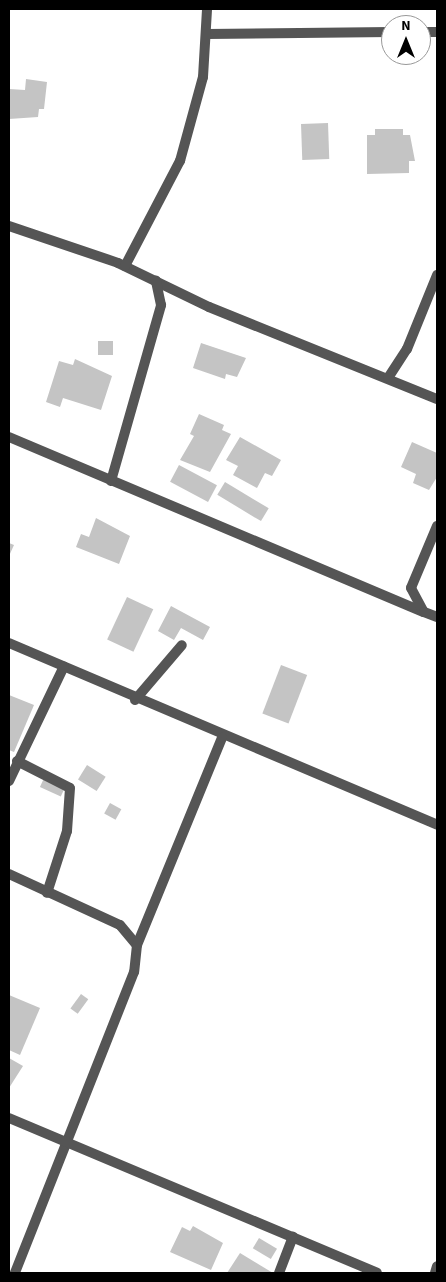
<!DOCTYPE html>
<html>
<head>
<meta charset="utf-8">
<style>
  body { margin:0 }
  #map { position:relative; width:446px; height:1282px; overflow:hidden; background:#fff; font-family:"Source Sans 3",sans-serif }
  div>[style] { position:absolute }
  [style*='--x'] { left:calc(var(--x)*1px); top:calc(var(--y)*1px); width:calc(var(--w)*1px); rotate:calc(var(--a)*1deg) }
  .building>* { inset:0; background:#c4c4c4; transform-origin:0 0 }
  .street>* { height:10px; margin:-5px; padding:0 5px; transform-origin:5px; border-radius:5px; background:#555 }
  span { translate:-50% -50%; white-space:nowrap; text-align:center; line-height:1.15; -webkit-text-stroke:4px #fff; paint-order:stroke }
  .frame { position:absolute; inset:0; border:10px solid #000; pointer-events:none }
  .north { position:absolute; left:381px; top:15px; width:50px; height:50px; box-sizing:border-box; background:#fff; border:1px solid #999; border-radius:50%; rotate:0deg; font-size:14px; font-weight:700; line-height:20px; text-align:center; color:#000 }
  .north::after { content:''; display:block; margin:auto; width:18px; height:22px; background:#000; clip-path:polygon(50% 0,100% 100%,50% 72%,0 100%) }
</style>
</head>
<body>
<div id="map">
  <div class="building">
    <div style="clip-path:polygon(26px 79px,47px 82px,44px 109px,39px 109px,38px 117px,9px 119px,9px 89px,25px 90px)"></div>
    <div style="left:328px;top:123px;width:36px;height:27px;rotate:88deg"></div>
    <div style="clip-path:polygon(375px 129px,403px 129px,403px 135px,410px 135px,415px 161px,409px 161px,409px 173px,367px 174px,367px 135px,375px 135px)"></div>
    <div style="left:98px;top:341px;width:15px;height:14px"></div>
    <div style="clip-path:polygon(201px 343px,246px 358px,237px 377px,226px 374px,225px 379px,193px 368px)"></div>
    <div style="clip-path:polygon(75px 359px,112px 376px,101px 410px,63px 398px,60px 407px,46px 402px,59px 361px,73px 365px)"></div>
    <div style="clip-path:polygon(199px 414px,224px 425px,222px 430px,231px 434px,210px 472px,180px 460px,194px 436px,190px 434px)"></div>
    <div style="clip-path:polygon(240px 437px,281px 460px,272px 476px,265px 473px,257px 488px,233px 475px,238px 466px,226px 460px)"></div>
    <div style="clip-path:polygon(412px 442px,437px 453px,437px 477px,429px 490px,413px 483px,416px 474px,401px 467px)"></div>
    <div style="left:179px;top:465px;width:43px;height:19px;rotate:28deg"></div>
    <div style="left:225px;top:482px;width:51px;height:15px;rotate:31deg"></div>
    <div style="clip-path:polygon(96px 518px,130px 536px,119px 564px,76px 547px,81px 534px,89px 537px)"></div>
    <div style="clip-path:polygon(9px 543px,14px 545px,9px 556px)"></div>
    <div style="left:127px;top:597px;width:29px;height:47px;rotate:25deg"></div>
    <div style="clip-path:polygon(171px 606px,210px 627px,203px 640px,181px 628px,174px 640px,158px 631px)"></div>
    <div style="left:281px;top:665px;width:28px;height:52px;rotate:21deg"></div>
    <div style="clip-path:polygon(9px 695px,34px 705px,14px 752px,9px 750px)"></div>
    <div style="left:87px;top:765px;width:22px;height:17px;rotate:32deg"></div>
    <div style="left:45px;top:776px;width:23px;height:12px;rotate:25deg"></div>
    <div style="left:110px;top:803px;width:13px;height:12px;rotate:29deg"></div>
    <div style="left:81px;top:994px;width:9px;height:18px;rotate:36deg"></div>
    <div style="clip-path:polygon(9px 995px,40px 1008px,20px 1055px,9px 1050px)"></div>
    <div style="clip-path:polygon(9px 1058px,23px 1066px,9px 1088px)"></div>
    <div style="clip-path:polygon(193px 1226px,223px 1243px,211px 1270px,170px 1252px,182px 1227px,190px 1231px)"></div>
    <div style="left:259px;top:1238px;width:21px;height:12px;rotate:31deg"></div>
    <div style="clip-path:polygon(240px 1253px,273px 1273px,227px 1273px)"></div>
  </div>
  <div class="street">
    <div style="--x:421;--y:32;--w:16;--a:0"></div>
    <div style="--x:207;--y:34;--w:184;--a:-0.6"></div>
    <div style="--x:9;--y:226;--w:115;--a:18.7"></div>
    <div style="--x:118;--y:263;--w:101;--a:25.8"></div>
    <div style="--x:209;--y:307;--w:246;--a:22"></div>
    <div style="--x:125;--y:266;--w:119;--a:-62.4"></div>
    <div style="--x:180;--y:161;--w:87;--a:-74.7"></div>
    <div style="--x:203;--y:77;--w:68;--a:-86.6"></div>
    <div style="--x:388;--y:378;--w:35;--a:-57"></div>
    <div style="--x:407;--y:349;--w:80;--a:-67.9"></div>
    <div style="--x:9;--y:437;--w:450;--a:22.9"></div>
    <div style="--x:111;--y:481;--w:183;--a:-74.1"></div>
    <div style="--x:161;--y:305;--w:25;--a:-102"></div>
    <div style="--x:437;--y:526;--w:67;--a:112.8"></div>
    <div style="--x:411;--y:588;--w:27;--a:62"></div>
    <div style="--x:424;--y:612;--w:14;--a:21"></div>
    <div style="--x:9;--y:643;--w:465;--a:23"></div>
    <div style="--x:135;--y:700;--w:72;--a:-49.5"></div>
    <div style="--x:17;--y:761;--w:59;--a:27"></div>
    <div style="--x:70;--y:788;--w:43;--a:94"></div>
    <div style="--x:67;--y:831;--w:65;--a:107.9"></div>
    <div style="--x:9;--y:781;--w:127;--a:-64.4"></div>
    <div style="--x:9;--y:874;--w:122;--a:24.7"></div>
    <div style="--x:120;--y:925;--w:26;--a:50"></div>
    <div style="--x:137;--y:945;--w:27;--a:96"></div>
    <div style="--x:134;--y:972;--w:324;--a:111.6"></div>
    <div style="--x:137;--y:945;--w:224;--a:-67.7"></div>
    <div style="--x:9;--y:1118;--w:399;--a:22.8"></div>
    <div style="--x:279;--y:1273;--w:39;--a:-69"></div>
    <div style="--x:435;--y:1273;--w:7;--a:-74"></div>
  </div>
  <div class="frame"></div>
  <div class="north">N</div>
</div>
</body>
</html>
